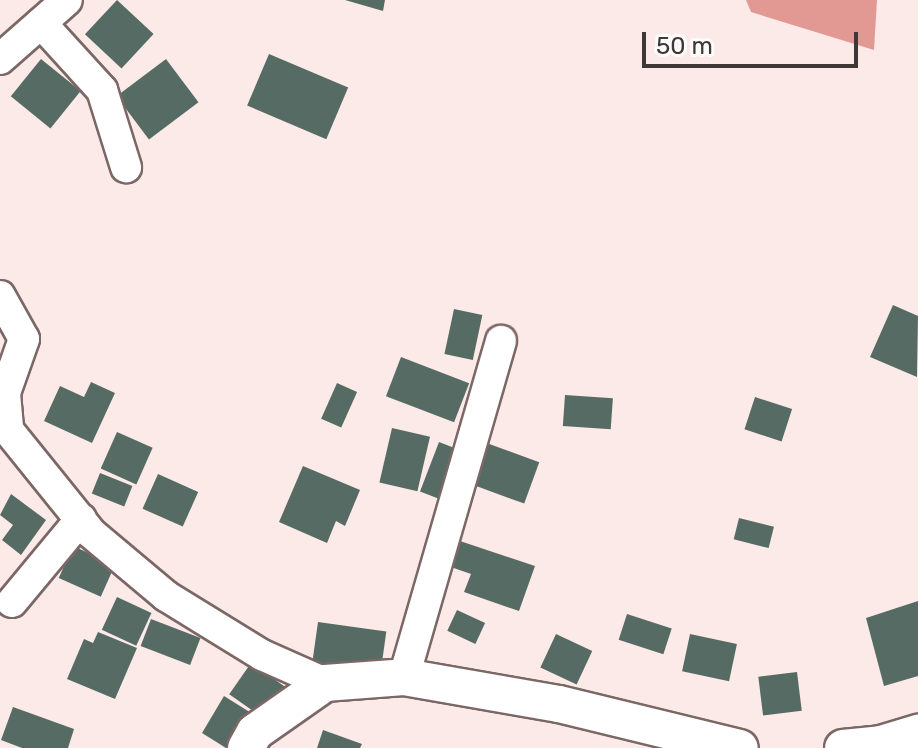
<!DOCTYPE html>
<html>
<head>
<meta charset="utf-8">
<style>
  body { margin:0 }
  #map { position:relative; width:918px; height:748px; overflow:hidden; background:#fceae8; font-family:Rubik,sans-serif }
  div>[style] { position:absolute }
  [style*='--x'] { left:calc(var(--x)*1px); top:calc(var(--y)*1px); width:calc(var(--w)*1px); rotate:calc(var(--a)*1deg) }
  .water>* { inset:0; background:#e29993 }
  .building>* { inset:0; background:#576b65; transform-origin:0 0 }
  .roads { filter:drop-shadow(2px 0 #7b6866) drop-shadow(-2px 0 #7b6866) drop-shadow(0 2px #7b6866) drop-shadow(0 -2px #7b6866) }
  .minor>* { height:30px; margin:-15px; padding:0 15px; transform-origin:15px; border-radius:15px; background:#fff }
  .tertiary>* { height:36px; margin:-18px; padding:0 18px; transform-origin:18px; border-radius:18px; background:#fff }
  span { translate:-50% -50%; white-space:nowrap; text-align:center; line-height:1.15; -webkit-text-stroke:8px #fcfcfc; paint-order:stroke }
  .scale { position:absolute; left:642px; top:32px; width:216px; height:36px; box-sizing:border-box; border:4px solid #403737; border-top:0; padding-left:10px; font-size:24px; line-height:28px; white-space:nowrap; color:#403737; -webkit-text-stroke:6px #fcfcfc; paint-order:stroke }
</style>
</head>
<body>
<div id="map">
  <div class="water">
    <div style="clip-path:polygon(746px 0,877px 0,874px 50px,751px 12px)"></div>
  </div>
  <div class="building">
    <div style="left:117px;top:0;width:50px;height:47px;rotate:43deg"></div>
    <div style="clip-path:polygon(345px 0,385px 0,383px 11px)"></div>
    <div style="left:269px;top:54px;width:86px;height:56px;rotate:23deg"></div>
    <div style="left:41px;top:59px;width:51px;height:48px;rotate:39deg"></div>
    <div style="left:166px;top:59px;width:54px;height:62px;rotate:53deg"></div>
    <div style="clip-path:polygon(893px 305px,918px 316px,917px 377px,870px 357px)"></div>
    <div style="left:454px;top:309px;width:29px;height:46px;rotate:12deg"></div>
    <div style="left:401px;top:357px;width:73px;height:42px;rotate:21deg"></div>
    <div style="clip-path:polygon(91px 382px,115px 393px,92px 443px,44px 421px,60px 386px,84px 397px)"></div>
    <div style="left:337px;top:383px;width:22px;height:39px;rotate:24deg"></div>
    <div style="left:565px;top:395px;width:48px;height:31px;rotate:4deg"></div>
    <div style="left:755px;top:397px;width:39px;height:34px;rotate:18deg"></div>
    <div style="left:392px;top:428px;width:39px;height:56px;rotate:13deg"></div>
    <div style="left:117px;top:432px;width:39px;height:40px;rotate:24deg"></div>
    <div style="left:481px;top:441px;width:62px;height:44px;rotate:20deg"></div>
    <div style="left:439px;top:442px;width:25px;height:53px;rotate:21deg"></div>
    <div style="clip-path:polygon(303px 466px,360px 490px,345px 526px,336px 521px,327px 543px,279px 522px)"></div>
    <div style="left:100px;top:473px;width:35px;height:22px;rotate:22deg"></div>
    <div style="left:158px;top:474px;width:44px;height:38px;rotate:24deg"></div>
    <div style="clip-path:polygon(11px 494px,46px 520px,21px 555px,2px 540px,13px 525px,0 515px)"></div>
    <div style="left:739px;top:518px;width:36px;height:22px;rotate:14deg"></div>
    <div style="clip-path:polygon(454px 539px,535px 566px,519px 611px,464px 592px,471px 574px,445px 565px)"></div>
    <div style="left:73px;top:546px;width:46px;height:35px;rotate:24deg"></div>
    <div style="left:117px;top:597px;width:38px;height:36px;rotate:25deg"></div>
    <div style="clip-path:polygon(918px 601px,918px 676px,884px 686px,866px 618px)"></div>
    <div style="left:457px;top:610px;width:31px;height:23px;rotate:25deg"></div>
    <div style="left:627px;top:614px;width:47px;height:27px;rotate:18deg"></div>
    <div style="left:151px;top:619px;width:53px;height:29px;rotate:21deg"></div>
    <div style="left:318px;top:622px;width:69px;height:46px;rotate:8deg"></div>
    <div style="clip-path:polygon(98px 632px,137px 648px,115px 699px,67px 679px,84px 639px,93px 643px)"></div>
    <div style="left:556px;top:634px;width:40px;height:37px;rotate:25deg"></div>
    <div style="left:690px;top:634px;width:48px;height:38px;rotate:12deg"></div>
    <div style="left:251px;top:663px;width:42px;height:38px;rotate:35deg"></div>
    <div style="left:797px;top:672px;width:39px;height:39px;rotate:83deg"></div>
    <div style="clip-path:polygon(224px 696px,256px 716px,237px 748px,226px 748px,202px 733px)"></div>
    <div style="clip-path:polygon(13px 707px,74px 729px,68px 748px,22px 748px,1px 740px)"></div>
    <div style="clip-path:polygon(323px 730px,362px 744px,360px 748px,317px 748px)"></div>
  </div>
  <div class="roads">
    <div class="minor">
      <div style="--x:41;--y:23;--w:91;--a:47.7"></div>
      <div style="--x:102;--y:90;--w:81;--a:72.7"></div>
      <div style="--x:0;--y:59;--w:89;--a:-41.4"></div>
      <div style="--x:0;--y:296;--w:49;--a:60.8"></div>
      <div style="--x:24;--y:339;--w:57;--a:109.4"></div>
      <div style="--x:5;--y:393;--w:37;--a:85"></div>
      <div style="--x:8;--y:430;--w:132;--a:51.1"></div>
      <div style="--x:91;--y:533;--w:98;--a:40"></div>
      <div style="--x:166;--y:596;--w:113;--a:31.6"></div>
      <div style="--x:262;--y:655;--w:69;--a:24"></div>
      <div style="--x:12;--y:602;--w:108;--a:-50.3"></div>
      <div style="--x:404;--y:677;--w:350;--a:-73.9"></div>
    </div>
    <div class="tertiary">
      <div style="--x:246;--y:748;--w:18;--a:-61"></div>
      <div style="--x:255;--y:732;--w:85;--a:-35"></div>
      <div style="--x:325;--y:683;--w:79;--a:-4.3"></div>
      <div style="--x:404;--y:677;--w:157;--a:9.9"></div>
      <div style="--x:559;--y:704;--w:186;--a:13.7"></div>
      <div style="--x:843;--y:748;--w:38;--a:-6"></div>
      <div style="--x:881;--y:744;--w:39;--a:-17"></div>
    </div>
  </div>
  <div class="scale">50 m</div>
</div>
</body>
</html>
